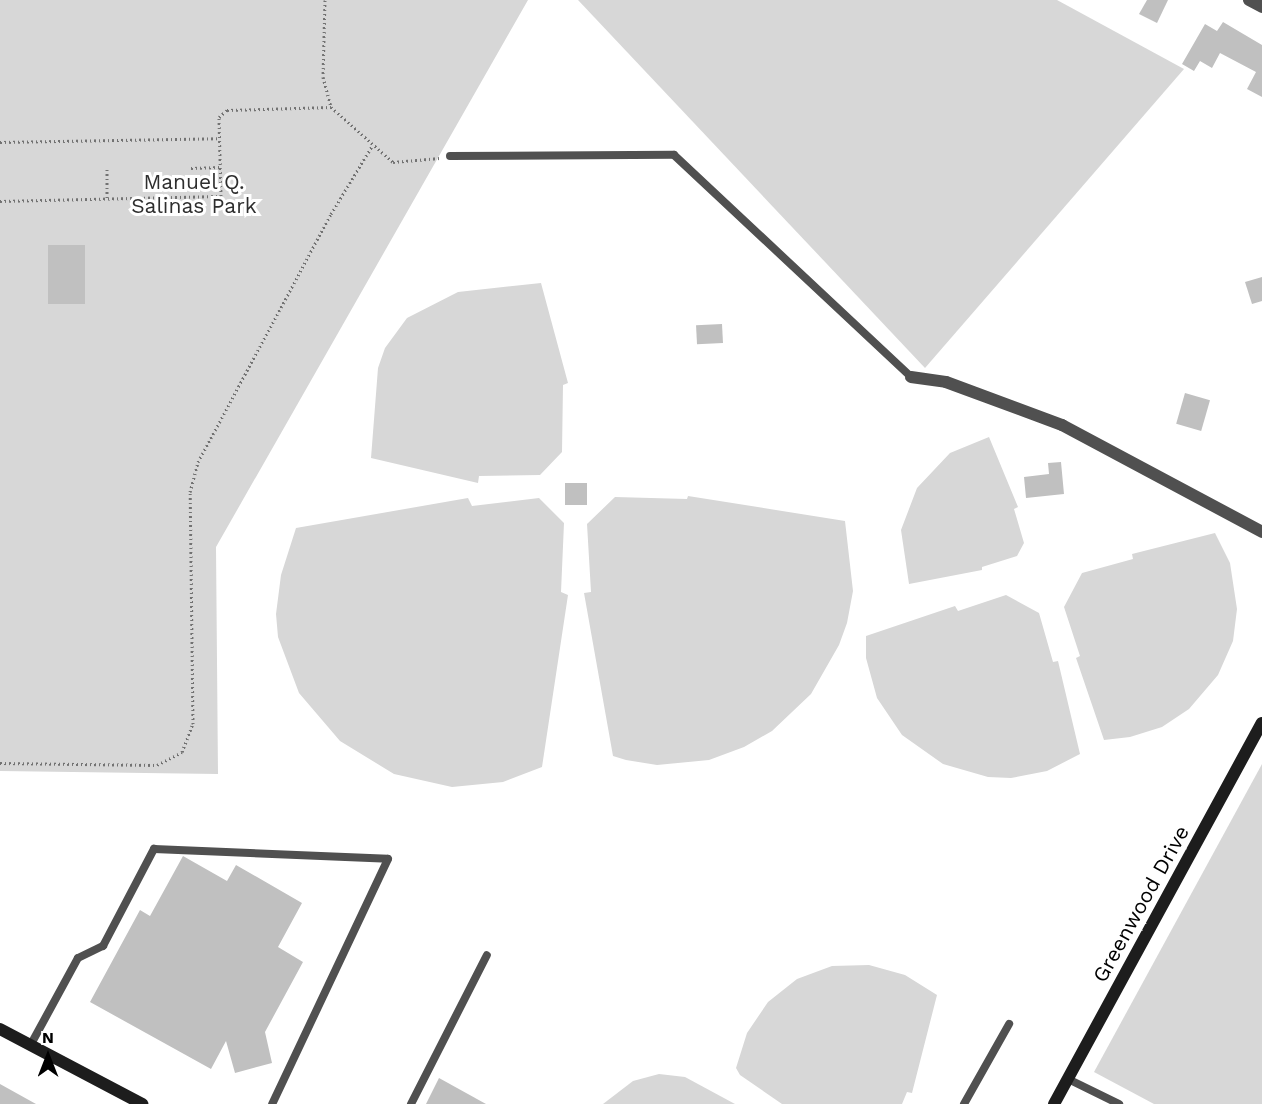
<!DOCTYPE html>
<html>
<head>
<meta charset="utf-8">
<style>
  body { margin:0 }
  #map { position:relative; width:1262px; height:1104px; overflow:hidden; background:#fff; font-family:"Work Sans",sans-serif }
  div>[style] { position:absolute }
  [style*='--x'] { left:calc(var(--x)*1px); top:calc(var(--y)*1px); width:calc(var(--w)*1px); rotate:calc(var(--a)*1deg) }
  .green>* { inset:0; background:#d7d7d7 }
  .building>* { inset:0; background:#c0c0c0; transform-origin:0 0 }
  .path>* { height:3px; margin-top:-1.5px; transform-origin:0; background:repeating-linear-gradient(90deg,#727272 0 1.5px,transparent 0 4.5px) }
  .lane>* { height:8px; margin:-4px; padding:0 4px; transform-origin:4px; border-radius:4px; background:#505050 }
  .street>* { height:12px; margin:-6px; padding:0 6px; transform-origin:6px; border-radius:6px; background:#505050 }
  .secondary>* { height:12px; margin:-6px; padding:0 6px; transform-origin:6px; border-radius:6px; background:#1d1d1d }
  span { translate:-50% -50%; white-space:nowrap; text-align:center; line-height:1.15; -webkit-text-stroke:6px #fff; paint-order:stroke }
  .park-label { font-size:21px; color:#2e2e2e }
  .street-label { font-size:21px; color:#000 }
  .north { position:absolute; left:18px; top:1026px; width:60px; height:60px; -webkit-text-stroke:4px #fff; paint-order:stroke; rotate:0deg; font-size:16px; font-weight:700; line-height:24px; text-align:center; color:#000 }
  .north::after { content:''; display:block; margin:auto; width:21px; height:27px; background:#000; clip-path:polygon(50% 0,100% 100%,50% 72%,0 100%) }
</style>
</head>
<body>
<div id="map">
  <div class="green">
    <div style="clip-path:polygon(0 0,528px 0,216px 547px,218px 774px,0 771px)"></div>
    <div style="clip-path:polygon(578px 0,1057px 0,1184px 69px,925px 368px)"></div>
    <div style="clip-path:polygon(541px 283px,568px 383px,563px 385px,562px 452px,540px 475px,479px 476px,478px 483px,371px 458px,378px 368px,385px 348px,407px 318px,458px 292px)"></div>
    <div style="clip-path:polygon(989px 437px,1018px 507px,1014px 509px,1024px 543px,1017px 556px,982px 567px,982px 570px,909px 584px,901px 530px,917px 488px,950px 453px)"></div>
    <div style="clip-path:polygon(688px 496px,845px 521px,853px 591px,847px 623px,839px 645px,811px 694px,772px 731px,744px 747px,709px 760px,657px 765px,626px 760px,613px 756px,584px 593px,591px 592px,587px 524px,615px 497px,687px 499px)"></div>
    <div style="clip-path:polygon(468px 498px,472px 506px,539px 498px,564px 523px,561px 592px,568px 595px,542px 767px,503px 782px,452px 787px,394px 774px,340px 741px,299px 693px,278px 637px,276px 614px,281px 575px,296px 528px)"></div>
    <div style="clip-path:polygon(1215px 533px,1230px 563px,1237px 609px,1233px 641px,1218px 675px,1189px 709px,1162px 727px,1130px 737px,1104px 740px,1076px 658px,1080px 656px,1064px 607px,1082px 573px,1133px 559px,1132px 554px)"></div>
    <div style="clip-path:polygon(1006px 595px,1039px 613px,1053px 662px,1058px 661px,1080px 754px,1047px 771px,1011px 778px,988px 777px,943px 764px,902px 735px,877px 698px,866px 658px,866px 636px,955px 606px,958px 611px)"></div>
    <div style="clip-path:polygon(1262px 764px,1262px 1104px,1154px 1104px,1094px 1072px)"></div>
    <div style="clip-path:polygon(869px 965px,905px 975px,937px 995px,912px 1093px,907px 1092px,902px 1104px,782px 1104px,740px 1075px,736px 1068px,747px 1033px,768px 1002px,797px 979px,832px 966px)"></div>
    <div style="clip-path:polygon(659px 1074px,685px 1077px,735px 1104px,603px 1104px,633px 1081px)"></div>
  </div>
  <div class="building">
    <div style="clip-path:polygon(1147px 0,1168px 0,1157px 23px,1139px 14px)"></div>
    <div style="clip-path:polygon(1223px 22px,1262px 45px,1262px 97px,1247px 89px,1256px 72px,1220px 53px,1212px 68px,1200px 61px,1194px 71px,1182px 64px,1205px 24px,1217px 31px)"></div>
    <div style="left:48px;top:245px;width:37px;height:59px"></div>
    <div style="clip-path:polygon(1262px 277px,1262px 301px,1252px 304px,1245px 282px)"></div>
    <div style="left:722px;top:324px;width:19px;height:26px;rotate:87deg"></div>
    <div style="left:1185px;top:393px;width:26px;height:32px;rotate:16deg"></div>
    <div style="clip-path:polygon(1061px 462px,1064px 494px,1026px 498px,1024px 477px,1049px 474px,1048px 463px)"></div>
    <div style="left:565px;top:483px;width:22px;height:22px"></div>
    <div style="clip-path:polygon(183px 856px,227px 881px,236px 865px,302px 903px,278px 947px,303px 962px,265px 1032px,272px 1063px,235px 1073px,226px 1041px,211px 1069px,90px 1002px,140px 910px,150px 916px)"></div>
    <div style="clip-path:polygon(439px 1078px,486px 1104px,426px 1104px)"></div>
    <div style="clip-path:polygon(0 1084px,36px 1104px,0 1104px)"></div>
  </div>
  <div class="path">
    <div style="--x:325;--y:0;--w:77;--a:91.5"></div>
    <div style="--x:323;--y:77;--w:31;--a:75"></div>
    <div style="--x:331;--y:107;--w:83;--a:41.6"></div>
    <div style="--x:393;--y:162;--w:47;--a:-4.9"></div>
    <div style="--x:0;--y:142;--w:220;--a:-1"></div>
    <div style="--x:191;--y:168;--w:30;--a:-2"></div>
    <div style="--x:107;--y:169;--w:30;--a:90"></div>
    <div style="--x:0;--y:201;--w:221;--a:-1.3"></div>
    <div style="--x:221;--y:196;--w:79;--a:-91.5"></div>
    <div style="--x:219;--y:117;--w:11;--a:-41"></div>
    <div style="--x:227;--y:110;--w:104;--a:-1.7"></div>
    <div style="--x:0;--y:763;--w:157;--a:0.7"></div>
    <div style="--x:157;--y:765;--w:28;--a:-27"></div>
    <div style="--x:182;--y:752;--w:30;--a:-69"></div>
    <div style="--x:193;--y:724;--w:232;--a:-90.7"></div>
    <div style="--x:190;--y:492;--w:31;--a:-75"></div>
    <div style="--x:198;--y:462;--w:281;--a:-61.8"></div>
    <div style="--x:331;--y:214;--w:79;--a:-58.9"></div>
  </div>
  <div class="lane">
    <div style="--x:450;--y:156;--w:224;--a:-0.3"></div>
    <div style="--x:674;--y:155;--w:325;--a:43.1"></div>
    <div style="--x:30;--y:1046;--w:100;--a:-61.4"></div>
    <div style="--x:78;--y:958;--w:28;--a:-26"></div>
    <div style="--x:103;--y:946;--w:110;--a:-62.3"></div>
    <div style="--x:154;--y:849;--w:234;--a:2.4"></div>
    <div style="--x:388;--y:859;--w:271;--a:115.3"></div>
    <div style="--x:1068;--y:1079;--w:57;--a:26.1"></div>
    <div style="--x:411;--y:1104;--w:167;--a:-63"></div>
    <div style="--x:964;--y:1104;--w:92;--a:-60.6"></div>
  </div>
  <div class="street">
    <div style="--x:1249;--y:0;--w:15;--a:28"></div>
    <div style="--x:911;--y:377;--w:35;--a:8"></div>
    <div style="--x:946;--y:382;--w:124;--a:20.3"></div>
    <div style="--x:1062;--y:425;--w:227;--a:28.1"></div>
  </div>
  <div class="secondary">
    <div style="--x:0;--y:1029;--w:161;--a:27.8"></div>
    <div style="--x:1054;--y:1104;--w:434;--a:-61.4"></div>
  </div>
  <div class="park-label">
    <span style="left:194px;top:194px">Manuel Q.<br>Salinas Park</span>
  </div>
  <div class="street-label">
    <span style="left:1141px;top:904px;rotate:-61deg">Greenwood Drive</span>
  </div>
  <div class="north">N</div>
</div>
</body>
</html>
